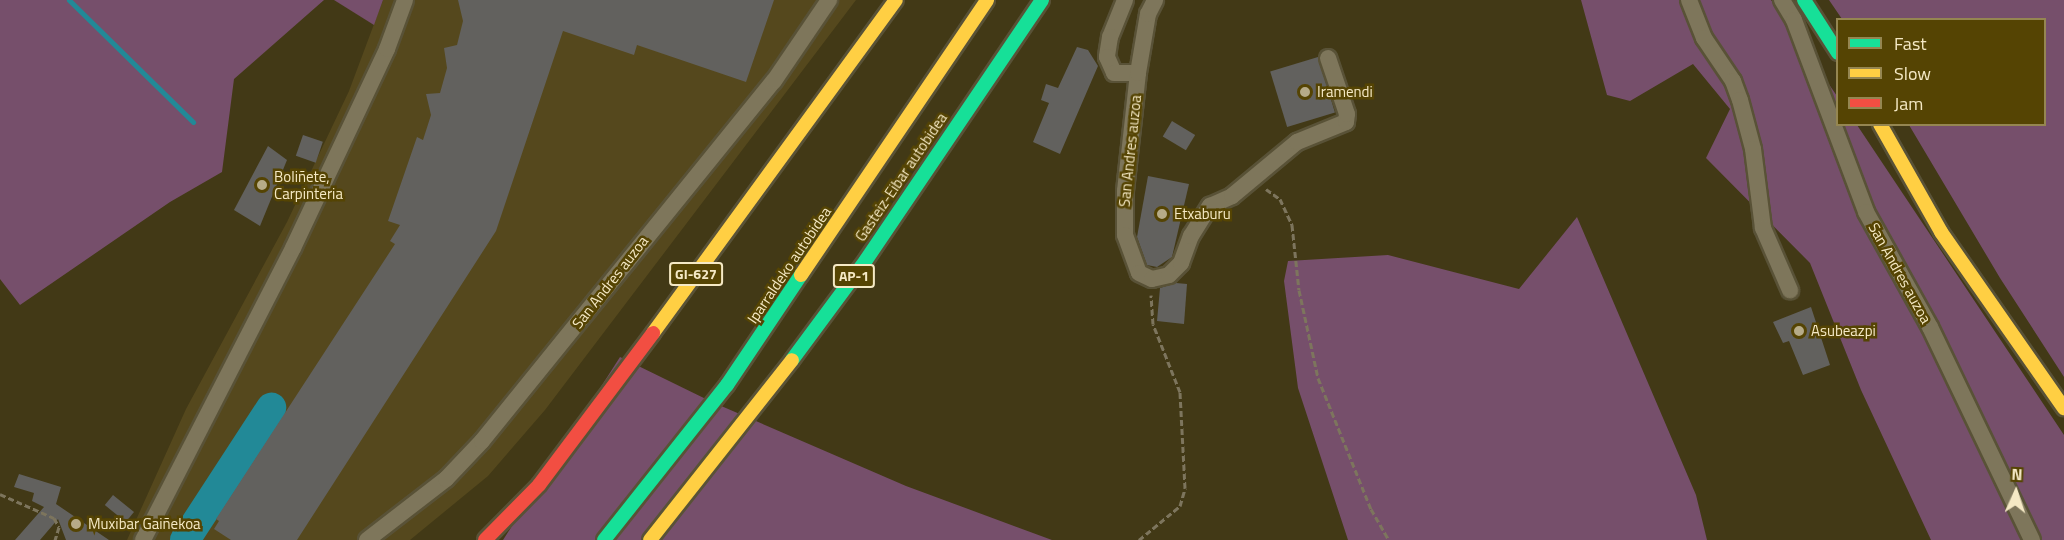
<!DOCTYPE html>
<html>
<head>
<meta charset="utf-8">
<style>
  body { margin:0 }
  #map { position:relative; width:2064px; height:540px; overflow:hidden; background:#423916; font-family:"Titillium Web",sans-serif }
  div>[style] { position:absolute }
  [style*='--x'] { left:calc(var(--x)*1px); top:calc(var(--y)*1px); width:calc(var(--w)*1px); rotate:calc(var(--a)*1deg) }
  .built>* { inset:0; background:#55481d }
  .green>* { inset:0; background:#764f6b }
  .stream>* { height:5px; margin:-2.5px; padding:0 2.5px; transform-origin:2.5px; border-radius:2.5px; background:#228997 }
  .river>* { height:30px; margin:-15px; padding:0 15px; transform-origin:15px; border-radius:15px; background:#228997 }
  .building>* { inset:0; background:#62615e; transform-origin:0 0 }
  .path>* { height:3px; margin-top:-1.5px; transform-origin:0; background:repeating-linear-gradient(90deg,#7d755d 0 6px,transparent 0 9px) }
  .roads { filter:drop-shadow(2px 0 #595237) drop-shadow(-2px 0 #595237) drop-shadow(0 2px #595237) drop-shadow(0 -2px #595237) }
  .street>* { height:16px; margin:-8px; padding:0 8px; transform-origin:8px; border-radius:8px; background:#7e765b }
  .fast>* { height:14px; margin:-7px; padding:0 7px; transform-origin:7px; border-radius:7px; background:#16e098 }
  .slow>* { height:14px; margin:-7px; padding:0 7px; transform-origin:7px; border-radius:7px; background:#ffcf43 }
  .jam>* { height:14px; margin:-7px; padding:0 7px; transform-origin:7px; border-radius:7px; background:#f24e42 }
  .dots>* { width:16px; height:16px; translate:-50% -50%; box-sizing:border-box; border:3px solid #554403; border-radius:50% }
  span { translate:-50% -50%; white-space:nowrap; text-align:center; line-height:1.15; -webkit-text-stroke:5px #554403; paint-order:stroke }
  .shield-label span { padding:2px 4px; background:#554403; border:2px solid; border-radius:4px; -webkit-text-stroke-width:0 }
  .shield-label { font-size:14px; color:#f5e9c5; font-weight:700 }
  .poi-label { font-size:15px; color:#f5e9c5 }
  .left { translate:0 -50%; text-align:left }
  .street-label { font-size:15px; color:#f5e9c5 }
  .legend { position:absolute; left:1836px; top:18px; width:210px; height:108px; box-sizing:border-box; background:#554403; border:2px solid #958651; margin:0; padding:8px 10px; list-style:none; font-size:18px; color:#f5e9c5 }
  .legend li { display:flex; align-items:center; gap:12px; height:30px }
  .legend b { width:30px; border:2px solid #958651 }
  .north { position:absolute; left:1986px; top:462px; width:60px; height:60px; -webkit-text-stroke:4px #554403; paint-order:stroke; rotate:3deg; font-size:16px; font-weight:700; line-height:24px; text-align:center; color:#f5e9c5 }
  .north::after { content:''; display:block; margin:auto; width:21px; height:27px; background:#f5e9c5; clip-path:polygon(50% 0,100% 100%,50% 72%,0 100%) }
</style>
</head>
<body>
<div id="map">
  <div class="built">
    <div style="clip-path:polygon(383px 0,856px 0,545px 410px,488px 476px,410px 540px,127px 540px,186px 409px,287px 222px,349px 91px)"></div>
  </div>
  <div class="green">
    <div style="clip-path:polygon(0 0,324px 0,234px 79px,222px 172px,170px 202px,20px 305px,0 279px)"></div>
    <div style="clip-path:polygon(334px 0,383px 0,374px 25px)"></div>
    <div style="clip-path:polygon(1581px 0,1771px 0,1837px 96px,1838px 124px,1857px 125px,2064px 435px,2064px 540px,1931px 540px,1861px 390px,1810px 263px,1706px 158px,1730px 109px,1693px 64px,1630px 101px,1607px 95px)"></div>
    <div style="clip-path:polygon(1829px 0,2064px 0,2064px 377px,2000px 278px,1909px 125px,2044px 124px,2044px 20px,1842px 19px)"></div>
    <div style="clip-path:polygon(1577px 217px,1696px 495px,1707px 540px,1348px 540px,1298px 388px,1284px 281px,1288px 261px,1388px 255px,1519px 289px)"></div>
    <div style="clip-path:polygon(620px 357px,712px 402px,906px 486px,1052px 540px,503px 540px)"></div>
  </div>
  <div class="stream">
    <div style="--x:69;--y:0;--w:174;--a:44.5"></div>
  </div>
  <div class="river">
    <div style="--x:185;--y:540;--w:158;--a:-56.9"></div>
  </div>
  <div class="building">
    <div style="clip-path:polygon(458px 0,774px 0,746px 82px,637px 45px,634px 55px,563px 31px,496px 231px,297px 540px,231px 540px,214px 529px,219px 521px,216px 519px,395px 244px,390px 241px,400px 225px,388px 221px,417px 137px,423px 140px,431px 115px,426px 94px,440px 93px,447px 68px,444px 48px,457px 45px,463px 21px)"></div>
    <div style="clip-path:polygon(1077px 47px,1088px 50px,1098px 66px,1060px 154px,1033px 142px,1049px 103px,1041px 100px,1046px 84px,1058px 88px)"></div>
    <div style="left:1318px;top:57px;width:58px;height:50px;rotate:73deg"></div>
    <div style="left:1172px;top:121px;width:27px;height:18px;rotate:31deg"></div>
    <div style="left:303px;top:135px;width:21px;height:22px;rotate:19deg"></div>
    <div style="clip-path:polygon(268px 146px,287px 160px,260px 226px,234px 210px)"></div>
    <div style="clip-path:polygon(1148px 176px,1189px 184px,1172px 257px,1157px 267px,1147px 265px,1137px 237px)"></div>
    <div style="clip-path:polygon(1176px 283px,1187px 284px,1184px 324px,1157px 321px,1160px 288px)"></div>
    <div style="clip-path:polygon(1811px 307px,1830px 365px,1803px 375px,1789px 341px,1783px 343px,1773px 322px)"></div>
    <div style="clip-path:polygon(19px 474px,61px 487px,56px 504px,109px 540px,66px 540px,58px 519px,40px 540px,15px 540px,44px 507px,32px 501px,34px 493px,14px 487px)"></div>
    <div style="left:113px;top:495px;width:27px;height:13px;rotate:39deg"></div>
  </div>
  <div class="path">
    <div style="--x:1266;--y:189;--w:17;--a:36"></div>
    <div style="--x:1280;--y:199;--w:29;--a:65"></div>
    <div style="--x:1292;--y:225;--w:65;--a:83.9"></div>
    <div style="--x:1299;--y:290;--w:90;--a:77.8"></div>
    <div style="--x:1318;--y:378;--w:141;--a:68"></div>
    <div style="--x:1371;--y:509;--w:36;--a:60"></div>
    <div style="--x:0;--y:494;--w:59;--a:24"></div>
    <div style="--x:54;--y:518;--w:10;--a:61"></div>
    <div style="--x:59;--y:527;--w:14;--a:107"></div>
    <div style="--x:1139;--y:540;--w:53;--a:-39.7"></div>
    <div style="--x:1180;--y:506;--w:19;--a:-74"></div>
    <div style="--x:1185;--y:488;--w:96;--a:-93"></div>
    <div style="--x:1180;--y:392;--w:73;--a:-111.7"></div>
    <div style="--x:1153;--y:324;--w:29;--a:-94"></div>
  </div>
  <div class="roads">
    <div class="street">
      <div style="--x:1125;--y:0;--w:40;--a:112"></div>
      <div style="--x:1110;--y:37;--w:20;--a:99"></div>
      <div style="--x:1107;--y:57;--w:17;--a:66"></div>
      <div style="--x:1114;--y:73;--w:24;--a:0"></div>
      <div style="--x:1138;--y:73;--w:119;--a:96.3"></div>
      <div style="--x:1125;--y:191;--w:44;--a:90"></div>
      <div style="--x:1125;--y:235;--w:40;--a:69.8"></div>
      <div style="--x:1139;--y:273;--w:14;--a:25"></div>
      <div style="--x:1152;--y:279;--w:17;--a:-13"></div>
      <div style="--x:1169;--y:275;--w:17;--a:-45"></div>
      <div style="--x:1181;--y:263;--w:29;--a:-70"></div>
      <div style="--x:1191;--y:236;--w:36;--a:-58"></div>
      <div style="--x:1210;--y:206;--w:24;--a:-24"></div>
      <div style="--x:1232;--y:196;--w:85;--a:-39.7"></div>
      <div style="--x:1297;--y:142;--w:53;--a:-22.2"></div>
      <div style="--x:1346;--y:122;--w:8;--a:-83"></div>
      <div style="--x:1347;--y:114;--w:59;--a:-108.7"></div>
      <div style="--x:1689;--y:0;--w:41;--a:68.5"></div>
      <div style="--x:1704;--y:38;--w:52;--a:56"></div>
      <div style="--x:1733;--y:81;--w:20;--a:70"></div>
      <div style="--x:1740;--y:100;--w:51;--a:75.1"></div>
      <div style="--x:1753;--y:149;--w:80;--a:82.8"></div>
      <div style="--x:1763;--y:228;--w:68;--a:66.5"></div>
      <div style="--x:1782;--y:0;--w:23;--a:59"></div>
      <div style="--x:1794;--y:20;--w:205;--a:69.4"></div>
      <div style="--x:1866;--y:212;--w:132;--a:60.9"></div>
      <div style="--x:1930;--y:327;--w:236;--a:64.4"></div>
      <div style="--x:1138;--y:73;--w:60;--a:-80.4"></div>
      <div style="--x:1148;--y:14;--w:16;--a:-63"></div>
      <div style="--x:143;--y:540;--w:328;--a:-62.8"></div>
      <div style="--x:293;--y:248;--w:220;--a:-64.7"></div>
      <div style="--x:387;--y:49;--w:52;--a:-69.8"></div>
      <div style="--x:367;--y:540;--w:100;--a:-37.7"></div>
      <div style="--x:446;--y:479;--w:52;--a:-46.5"></div>
      <div style="--x:482;--y:441;--w:464;--a:-51"></div>
      <div style="--x:774;--y:81;--w:98;--a:-55.8"></div>
    </div>
    <div class="fast">
      <div style="--x:1804;--y:0;--w:63;--a:57.3"></div>
      <div style="--x:792;--y:360;--w:124;--a:-53.5"></div>
      <div style="--x:866;--y:260;--w:314;--a:-55.9"></div>
      <div style="--x:604;--y:540;--w:198;--a:-51.6"></div>
      <div style="--x:727;--y:385;--w:133;--a:-56.1"></div>
    </div>
    <div class="slow">
      <div style="--x:1880;--y:124;--w:124;--a:60.5"></div>
      <div style="--x:1941;--y:232;--w:215;--a:55.1"></div>
      <div style="--x:801;--y:275;--w:332;--a:-55.9"></div>
      <div style="--x:653;--y:333;--w:412;--a:-53.9"></div>
      <div style="--x:650;--y:540;--w:229;--a:-51.7"></div>
    </div>
    <div class="jam">
      <div style="--x:485;--y:540;--w:77;--a:-45.5"></div>
      <div style="--x:539;--y:485;--w:190;--a:-53.1"></div>
    </div>
  </div>
  <div class="dots">
    <div style="left:1305px;top:92px;background:#b6ab88"></div>
    <div style="left:262px;top:185px;background:#b6ab88"></div>
    <div style="left:1162px;top:214px;background:#b6ab88"></div>
    <div style="left:1799px;top:331px;background:#b6ab88"></div>
    <div style="left:76px;top:524px;background:#b6ab88"></div>
  </div>
  <div class="shield-label">
    <span style="left:696px;top:274px">GI-627</span>
    <span style="left:854px;top:276px">AP-1</span>
  </div>
  <div class="poi-label">
    <span class="left" style="left:1317px;top:92px">Iramendi</span>
    <span class="left" style="left:274px;top:185px">Boliñete,<br>Carpinteria</span>
    <span class="left" style="left:1174px;top:214px">Etxaburu</span>
    <span class="left" style="left:1811px;top:331px">Asubeazpi</span>
    <span class="left" style="left:88px;top:524px">Muxibar Gaiñekoa</span>
  </div>
  <div class="street-label">
    <span style="left:1130px;top:151px;rotate:-84deg">San Andres auzoa</span>
    <span style="left:901px;top:177px;rotate:-56deg">Gasteiz-Eibar autobidea</span>
    <span style="left:789px;top:265px;rotate:-56deg">Iparraldeko autobidea</span>
    <span style="left:1900px;top:273px;rotate:61deg">San Andres auzoa</span>
    <span style="left:610px;top:282px;rotate:-52deg">San Andres auzoa</span>
  </div>
  <ul class="legend">
  <li><b style="height:8px;background:#16e098"></b>Fast</li>
  <li><b style="height:8px;background:#ffcf43"></b>Slow</li>
  <li><b style="height:8px;background:#f24e42"></b>Jam</li>
  </ul>
  <div class="north">N</div>
</div>
</body>
</html>
